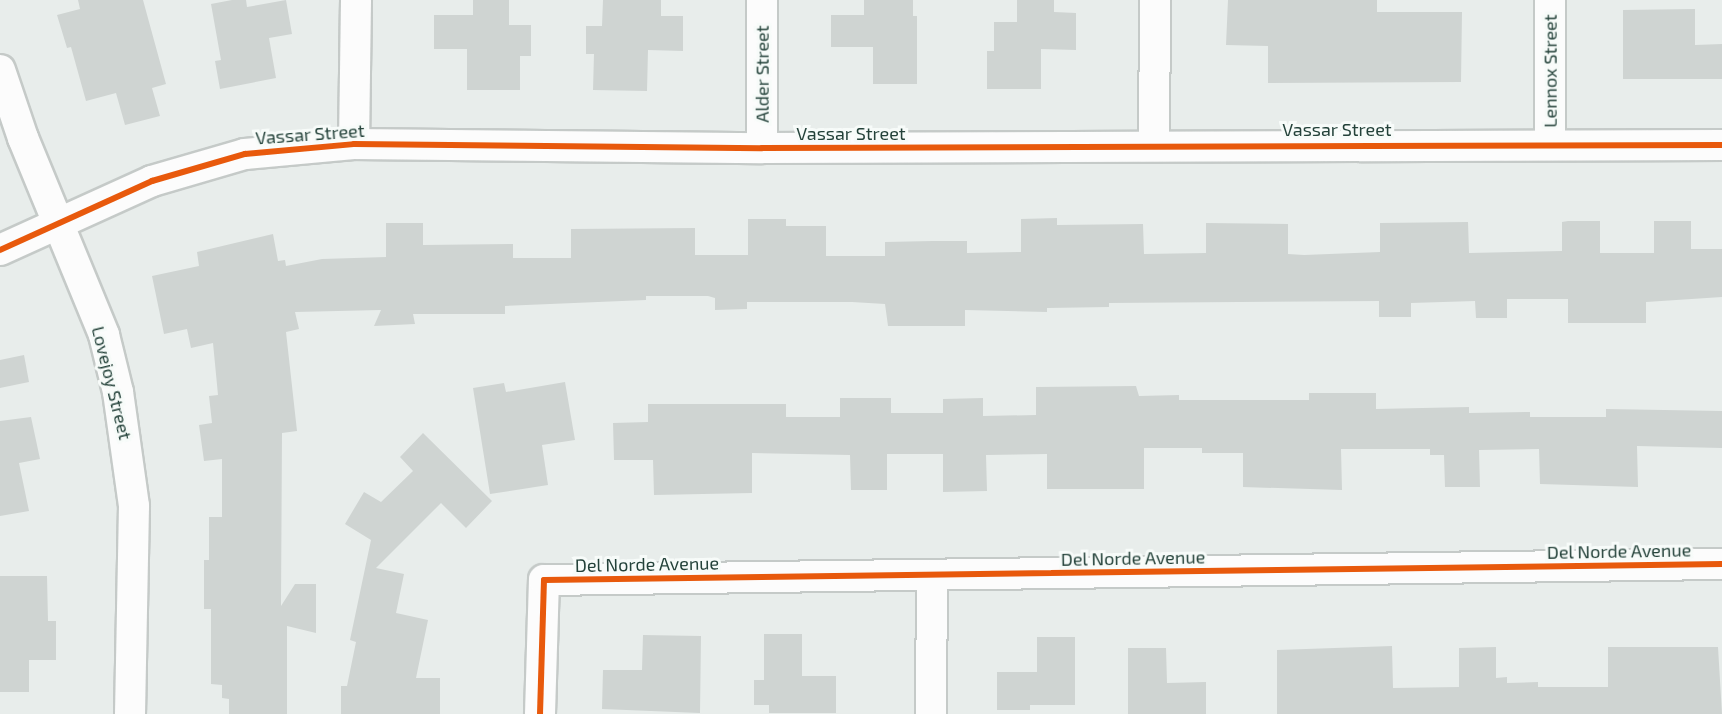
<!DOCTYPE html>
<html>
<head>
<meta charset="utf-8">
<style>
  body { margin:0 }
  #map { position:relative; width:1722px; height:714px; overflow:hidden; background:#e8edeb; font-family:"Exo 2",sans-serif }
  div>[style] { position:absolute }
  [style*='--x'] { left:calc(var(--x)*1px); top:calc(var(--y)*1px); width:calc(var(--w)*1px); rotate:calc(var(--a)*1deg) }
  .building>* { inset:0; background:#cfd4d2 }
  .roads { filter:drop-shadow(2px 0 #c5cac8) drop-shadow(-2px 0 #c5cac8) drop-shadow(0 2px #c5cac8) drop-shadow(0 -2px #c5cac8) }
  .minor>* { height:30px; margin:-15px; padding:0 15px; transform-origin:15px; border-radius:15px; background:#fcfcfc }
  .cycleway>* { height:6px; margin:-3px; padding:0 3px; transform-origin:3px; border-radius:3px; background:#e8590c }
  span { translate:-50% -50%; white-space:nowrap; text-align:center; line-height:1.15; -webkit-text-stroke:6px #f7fbf9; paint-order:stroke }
  .street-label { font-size:18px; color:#24423a }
</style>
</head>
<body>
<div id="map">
  <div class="building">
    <div style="clip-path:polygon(78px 0,143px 0,166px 84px,152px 88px,160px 116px,125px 125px,116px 93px,86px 101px,71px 47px,67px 48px,57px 15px,80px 9px)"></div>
    <div style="clip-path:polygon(232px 0,246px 0,247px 7px,286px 0,292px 34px,269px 38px,276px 78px,220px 89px,215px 61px,221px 60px,211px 4px)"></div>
    <div style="clip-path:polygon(473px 0,509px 0,509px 25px,531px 25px,531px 56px,520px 56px,520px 90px,467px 90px,467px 49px,434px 49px,434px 15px,473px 15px)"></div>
    <div style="clip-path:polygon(603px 0,661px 0,661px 16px,683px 16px,683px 51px,648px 50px,647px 91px,593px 90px,594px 54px,586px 54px,586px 26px,602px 26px)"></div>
    <div style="clip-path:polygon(864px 0,913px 0,913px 16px,917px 16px,917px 84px,873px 84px,873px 47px,831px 47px,831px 15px,864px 15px)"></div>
    <div style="clip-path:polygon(1017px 0,1054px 0,1054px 12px,1076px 13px,1076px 50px,1041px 49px,1041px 89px,987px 89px,987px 51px,994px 51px,994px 22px,1017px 22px)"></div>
    <div style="clip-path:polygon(1228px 0,1377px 0,1377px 12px,1462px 12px,1461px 82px,1268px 83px,1268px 46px,1226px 45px)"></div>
    <div style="clip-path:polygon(1695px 9px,1695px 45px,1722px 44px,1722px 79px,1623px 79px,1623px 10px)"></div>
    <div style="clip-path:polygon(1057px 218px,1057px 225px,1143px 224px,1144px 254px,1206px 253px,1206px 223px,1288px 224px,1288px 254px,1304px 255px,1380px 252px,1380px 223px,1468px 222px,1469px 253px,1562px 251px,1562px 222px,1568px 221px,1600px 221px,1600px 253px,1654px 253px,1654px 221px,1691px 221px,1691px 249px,1722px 249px,1722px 297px,1646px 302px,1646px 323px,1568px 323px,1568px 299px,1507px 299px,1507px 318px,1476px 318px,1475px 301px,1411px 303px,1411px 317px,1379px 317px,1379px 301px,1109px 303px,1109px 307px,1047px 308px,1047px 312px,965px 310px,965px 326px,888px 326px,885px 304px,852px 302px,747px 302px,747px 309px,715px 310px,715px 298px,708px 296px,646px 296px,646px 300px,505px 306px,505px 314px,413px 314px,415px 324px,374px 326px,381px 310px,295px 312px,299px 329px,286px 332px,297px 431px,282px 433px,281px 606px,295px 584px,316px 584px,316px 633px,287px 626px,287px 714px,229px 714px,229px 699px,222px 698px,222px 685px,211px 684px,211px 609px,204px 609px,204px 560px,209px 560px,209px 517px,222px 517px,222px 459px,204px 461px,199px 425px,212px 423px,209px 396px,218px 395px,213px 343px,191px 348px,187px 329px,164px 334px,152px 276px,199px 266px,197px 252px,273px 234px,278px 261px,285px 260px,286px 266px,322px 259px,386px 257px,386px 223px,423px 223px,423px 245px,513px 244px,513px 258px,571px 258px,571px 229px,695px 228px,695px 255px,748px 255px,748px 219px,786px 219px,786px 226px,826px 226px,826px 256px,885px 256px,885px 242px,933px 241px,967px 241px,967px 253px,1021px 252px,1021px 219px)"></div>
    <div style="clip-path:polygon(24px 355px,29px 382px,0 388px,0 360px)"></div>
    <div style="clip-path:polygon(565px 382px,575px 440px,542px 445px,548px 485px,490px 494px,473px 388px,504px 383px,506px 392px)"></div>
    <div style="clip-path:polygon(1136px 386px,1139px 396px,1179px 395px,1179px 400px,1309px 400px,1309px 393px,1376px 393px,1376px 409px,1469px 407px,1469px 413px,1530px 412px,1530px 417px,1606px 417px,1606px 409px,1722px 411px,1722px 448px,1637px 446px,1638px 487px,1540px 484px,1539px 449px,1479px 450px,1480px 487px,1445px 487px,1444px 455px,1430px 455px,1430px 449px,1341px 449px,1342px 490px,1243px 487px,1243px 453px,1202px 453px,1202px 448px,1144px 448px,1144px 489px,1047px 489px,1047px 454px,986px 455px,987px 491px,943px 492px,943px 454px,887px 454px,887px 490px,851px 490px,850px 455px,752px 453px,752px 493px,654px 495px,653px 460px,614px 460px,613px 423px,648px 422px,648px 404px,786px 404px,786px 417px,840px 417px,840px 398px,891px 398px,891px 413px,943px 413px,943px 399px,983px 398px,983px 416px,1036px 415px,1036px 387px)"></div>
    <div style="clip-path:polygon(31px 417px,40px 459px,19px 463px,29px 511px,0 516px,0 421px)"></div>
    <div style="clip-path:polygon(423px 433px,492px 501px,466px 528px,441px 503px,376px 568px,404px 574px,396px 613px,428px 620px,416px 678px,440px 678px,440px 714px,341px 714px,341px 686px,347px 686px,356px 642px,350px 640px,371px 540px,345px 524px,364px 492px,381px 502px,413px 471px,400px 457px)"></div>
    <div style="clip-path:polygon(0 576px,47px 576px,48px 621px,56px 621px,56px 660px,29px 660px,29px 692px,0 692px)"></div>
    <div style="clip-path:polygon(764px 634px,802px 634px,802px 676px,836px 676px,836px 713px,769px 713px,769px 705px,754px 705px,754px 680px,764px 680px)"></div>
    <div style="clip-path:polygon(643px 635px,701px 636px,700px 713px,602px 709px,603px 670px,642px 670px)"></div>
    <div style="clip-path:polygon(1037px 637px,1075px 637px,1075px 705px,1030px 705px,1030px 710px,997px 710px,997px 672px,1037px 672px)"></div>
    <div style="clip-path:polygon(1392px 646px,1393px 688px,1459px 687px,1459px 648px,1496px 647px,1496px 678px,1507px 677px,1507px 683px,1538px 682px,1538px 687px,1608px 687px,1608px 647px,1718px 647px,1722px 714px,1277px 714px,1277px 650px)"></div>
    <div style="clip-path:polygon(1128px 648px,1166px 648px,1167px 683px,1206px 682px,1206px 714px,1128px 714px)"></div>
  </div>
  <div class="roads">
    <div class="minor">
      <div style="--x:0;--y:70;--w:72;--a:71.3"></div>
      <div style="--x:23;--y:138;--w:213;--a:67.6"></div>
      <div style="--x:104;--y:335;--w:59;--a:76.2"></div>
      <div style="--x:118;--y:392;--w:115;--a:82"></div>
      <div style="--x:134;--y:506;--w:208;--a:91.1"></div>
      <div style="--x:1550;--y:143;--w:143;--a:-90"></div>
      <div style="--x:354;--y:144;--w:144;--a:-89.2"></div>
      <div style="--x:1154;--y:146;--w:146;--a:-89.6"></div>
      <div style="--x:762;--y:148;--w:148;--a:-90"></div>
      <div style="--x:0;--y:250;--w:167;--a:-24.4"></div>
      <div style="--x:152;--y:181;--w:97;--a:-16.2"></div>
      <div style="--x:245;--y:154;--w:109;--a:-5.2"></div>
      <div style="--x:354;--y:144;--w:408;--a:0.6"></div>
      <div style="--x:762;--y:148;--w:960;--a:-0.18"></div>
      <div style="--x:540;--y:714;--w:134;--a:-88.3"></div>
      <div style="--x:544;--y:580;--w:1178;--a:-0.78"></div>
      <div style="--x:931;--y:714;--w:138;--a:-89.6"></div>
    </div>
  </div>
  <div class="cycleway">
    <div style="--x:0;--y:250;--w:167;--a:-24.4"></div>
    <div style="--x:152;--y:181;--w:97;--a:-16.2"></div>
    <div style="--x:245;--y:154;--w:109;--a:-5.2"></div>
    <div style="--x:354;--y:144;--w:408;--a:0.6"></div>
    <div style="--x:762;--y:148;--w:960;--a:-0.18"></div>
    <div style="--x:540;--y:714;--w:134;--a:-88.3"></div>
    <div style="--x:544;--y:580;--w:1178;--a:-0.78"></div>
  </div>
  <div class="street-label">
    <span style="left:1550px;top:71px;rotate:-90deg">Lennox Street</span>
    <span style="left:762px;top:74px;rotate:-90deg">Alder Street</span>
    <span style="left:1337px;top:129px">Vassar Street</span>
    <span style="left:851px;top:133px">Vassar Street</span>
    <span style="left:310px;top:134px;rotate:-4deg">Vassar Street</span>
    <span style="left:112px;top:383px;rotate:76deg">Lovejoy Street</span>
    <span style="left:1619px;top:551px;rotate:-1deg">Del Norde Avenue</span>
    <span style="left:1133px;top:558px;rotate:-1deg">Del Norde Avenue</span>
    <span style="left:647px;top:564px;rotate:-1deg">Del Norde Avenue</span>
  </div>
</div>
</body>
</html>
